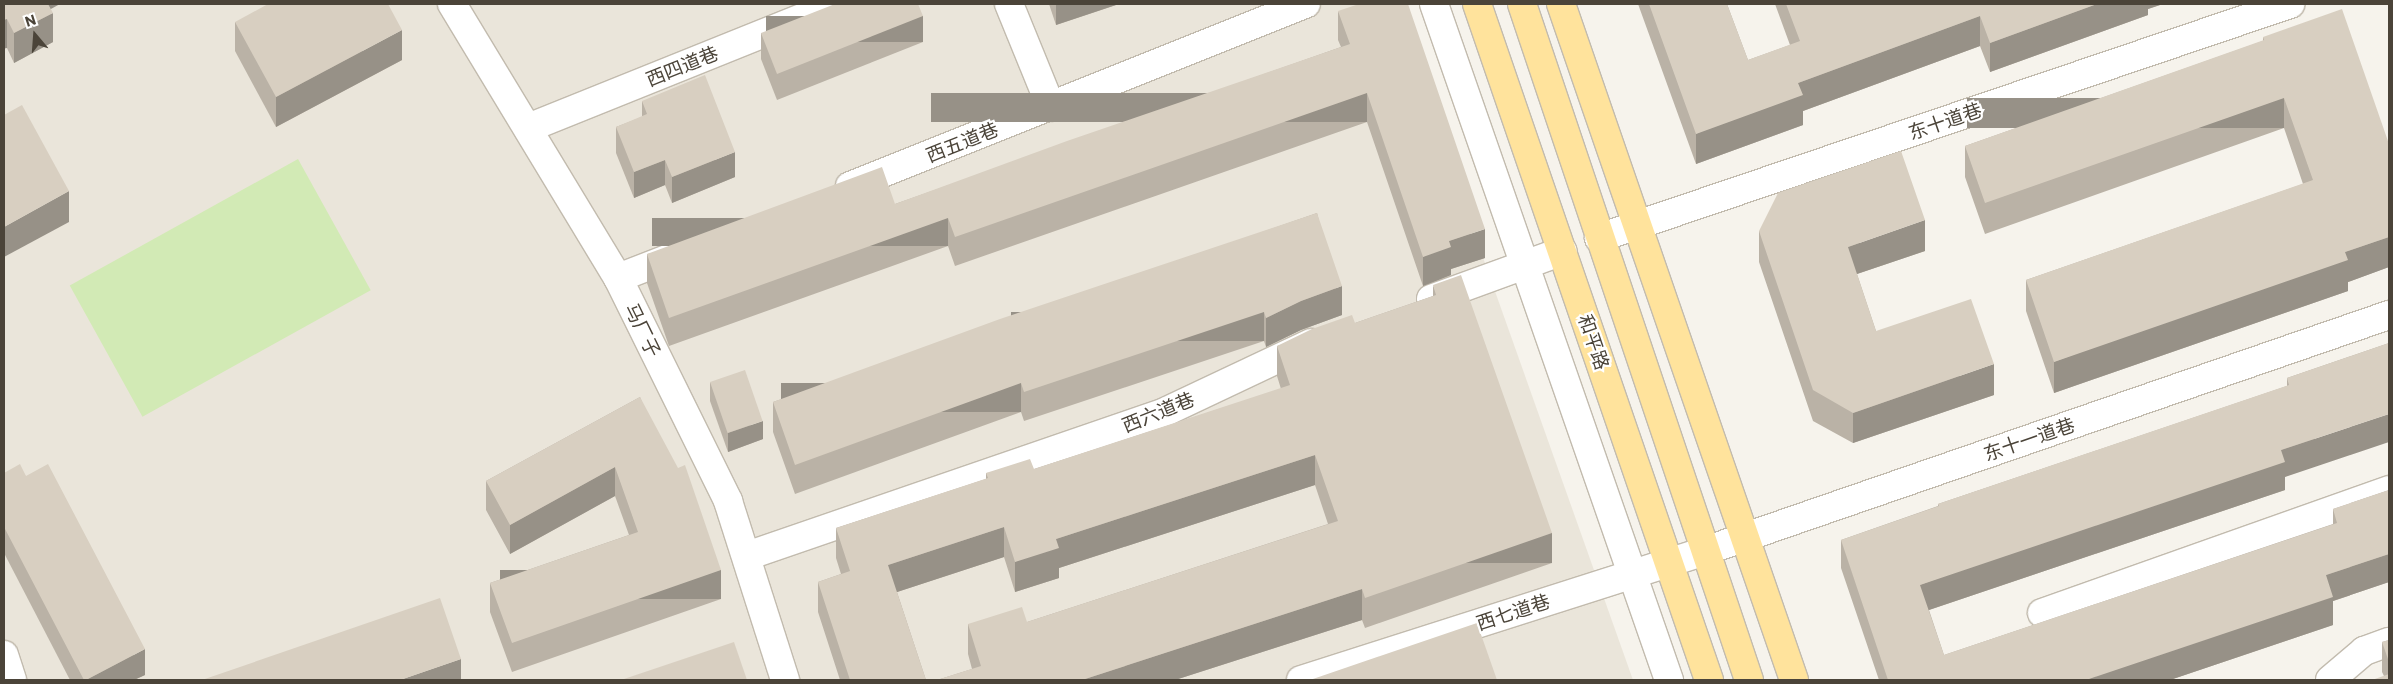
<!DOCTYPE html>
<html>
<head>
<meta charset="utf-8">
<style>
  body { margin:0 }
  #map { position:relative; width:2393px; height:684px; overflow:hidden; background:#f6f3ec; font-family:Commissioner,"Noto Sans SC",sans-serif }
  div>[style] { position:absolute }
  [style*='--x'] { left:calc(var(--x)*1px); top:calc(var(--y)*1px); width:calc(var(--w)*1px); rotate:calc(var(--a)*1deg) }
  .residential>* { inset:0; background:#eae5da }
  .green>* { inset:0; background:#d2eab5; transform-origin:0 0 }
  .roads { filter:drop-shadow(1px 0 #c2bbae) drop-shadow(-1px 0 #c2bbae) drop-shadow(0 1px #c2bbae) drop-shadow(0 -1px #c2bbae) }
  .minor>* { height:28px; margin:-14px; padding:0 14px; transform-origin:14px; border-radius:14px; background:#fff }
  .major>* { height:28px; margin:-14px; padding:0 14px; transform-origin:14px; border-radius:14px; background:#ffe39c }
  .wall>* { inset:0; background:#bab2a6 }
  .shaded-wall>* { inset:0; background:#979187; transform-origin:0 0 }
  .building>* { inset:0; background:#d8cfc1; transform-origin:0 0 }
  span { translate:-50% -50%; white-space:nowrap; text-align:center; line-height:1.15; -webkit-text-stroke:4.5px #fff; paint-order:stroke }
  .street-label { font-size:19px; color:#4b4439 }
  .frame { position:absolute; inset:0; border:5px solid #4b4439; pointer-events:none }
  .north { position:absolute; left:10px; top:10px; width:50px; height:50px; -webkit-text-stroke:4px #fff; paint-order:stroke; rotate:342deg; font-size:14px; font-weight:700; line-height:20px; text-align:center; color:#4b4439 }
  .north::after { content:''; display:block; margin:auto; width:18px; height:22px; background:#4b4439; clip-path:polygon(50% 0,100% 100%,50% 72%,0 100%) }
</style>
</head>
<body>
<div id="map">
  <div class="residential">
    <div style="clip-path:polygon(4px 4px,1393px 4px,1633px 680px,4px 680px)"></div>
  </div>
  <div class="green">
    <div style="left:298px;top:159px;width:150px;height:261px;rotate:61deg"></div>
  </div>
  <div class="roads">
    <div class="minor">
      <div style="--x:452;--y:4;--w:320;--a:58.8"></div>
      <div style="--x:618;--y:278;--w:249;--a:63.7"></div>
      <div style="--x:728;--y:501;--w:188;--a:72.3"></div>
      <div style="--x:1009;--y:4;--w:111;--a:67.8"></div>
      <div style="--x:1434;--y:4;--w:716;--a:70.83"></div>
      <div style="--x:528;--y:128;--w:333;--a:-21.9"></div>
      <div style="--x:850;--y:186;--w:491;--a:-21.8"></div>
      <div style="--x:1599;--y:238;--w:730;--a:-18.71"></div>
      <div style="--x:618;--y:278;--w:69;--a:-21.3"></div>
      <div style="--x:1431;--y:299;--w:140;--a:-20"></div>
      <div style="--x:747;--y:556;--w:444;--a:-19"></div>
      <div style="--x:1167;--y:411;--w:159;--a:-25.3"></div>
      <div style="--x:2042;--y:613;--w:368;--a:-19.5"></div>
      <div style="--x:4;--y:655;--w:26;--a:72"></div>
      <div style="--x:1301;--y:680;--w:424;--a:-17.7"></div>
      <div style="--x:1705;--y:551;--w:724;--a:-19.04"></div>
      <div style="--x:2330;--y:680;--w:45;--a:-40.5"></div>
      <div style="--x:2364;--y:651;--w:27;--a:-20"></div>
    </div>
    <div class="major">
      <div style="--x:1477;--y:4;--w:715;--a:71.06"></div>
      <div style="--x:1522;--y:4;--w:713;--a:71.44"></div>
      <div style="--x:1561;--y:4;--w:715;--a:70.98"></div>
    </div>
  </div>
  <div class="wall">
    <div style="clip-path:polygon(4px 4px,51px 9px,53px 42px,14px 63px,7px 48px,4px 49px)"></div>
    <div style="clip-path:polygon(1049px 4px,1119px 4px,1056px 25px)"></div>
    <div style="clip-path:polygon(1638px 4px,1727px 4px,1748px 60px,1790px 45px,1775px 4px,2163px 4px,2148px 9px,2148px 15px,1990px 72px,1980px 46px,1803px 111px,1803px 125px,1696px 164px)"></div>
    <div style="clip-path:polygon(1338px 11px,1485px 258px,1451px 269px,1451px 275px,1423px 286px,1367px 122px,955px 266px,948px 246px,669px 346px,647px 283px,647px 254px,895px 204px,1341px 47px,1338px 40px)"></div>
    <div style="clip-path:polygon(235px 22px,402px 60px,276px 127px,235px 51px)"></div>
    <div style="clip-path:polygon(761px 33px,923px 42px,777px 100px,761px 59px)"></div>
    <div style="clip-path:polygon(2263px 37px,2389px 144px,2389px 267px,2348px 282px,2348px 291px,2054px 393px,2026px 311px,2026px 280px,2303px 184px,2284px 128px,1985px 234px,1965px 177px,1965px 146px,2263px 41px)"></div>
    <div style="clip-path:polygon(642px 101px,735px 177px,672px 203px,665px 185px,634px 198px,616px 153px,616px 127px,642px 117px)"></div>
    <div style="clip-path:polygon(1317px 213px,1342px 315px,1301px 330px,1266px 347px,1264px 341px,1024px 421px,1021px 412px,795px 494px,773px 432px,773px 402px)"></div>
    <div style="clip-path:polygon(1759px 231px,1925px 251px,1857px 274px,1876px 331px,1994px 395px,1853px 443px,1813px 421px,1759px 262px)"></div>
    <div style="clip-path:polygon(1433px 285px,1552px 563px,1365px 628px,1362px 620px,1175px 680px,937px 680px,972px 669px,968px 654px,968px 624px,1027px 622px,1328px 524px,1315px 485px,1059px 568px,1059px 578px,1015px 592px,1004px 557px,897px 592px,926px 680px,840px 680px,818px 612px,818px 582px,841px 574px,836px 558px,836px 528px,986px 479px,986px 473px,1034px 469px,1281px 389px,1277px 376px,1277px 346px,1355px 323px,1433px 296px)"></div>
    <div style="clip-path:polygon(2389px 343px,2285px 477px,2285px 490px,1929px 610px,1944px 655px,2333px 524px,2333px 509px,2389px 490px,2389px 582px,2333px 601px,2333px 625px,2170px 680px,1879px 680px,1841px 568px,1841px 540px,1938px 506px,1938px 504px,2287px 386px,2287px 378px)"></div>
    <div style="clip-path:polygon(710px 382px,763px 439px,728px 452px,710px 401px)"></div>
    <div style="clip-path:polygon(640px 397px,721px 599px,512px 672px,490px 612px,490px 583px,629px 535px,615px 496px,510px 554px,486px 510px,486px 481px)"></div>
    <div style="clip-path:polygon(4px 473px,26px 476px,145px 675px,134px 680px,70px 680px,4px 553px)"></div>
    <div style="clip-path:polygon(2389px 640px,2389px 680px,2384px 676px,2382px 672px,2382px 642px)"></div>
  </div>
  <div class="shaded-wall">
    <div style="clip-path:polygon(38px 4px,60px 4px,38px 16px)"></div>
    <div style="clip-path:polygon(1056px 4px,1119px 4px,1056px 25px)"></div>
    <div style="clip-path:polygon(2097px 4px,2163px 4px,2148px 9px,2148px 15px,1990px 72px,1990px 43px)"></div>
    <div style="clip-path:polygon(53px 13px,53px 42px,14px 63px,14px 33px)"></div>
    <div style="left:923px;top:16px;width:26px;height:157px;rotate:90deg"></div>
    <div style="clip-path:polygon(1980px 16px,1980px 46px,1803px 111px,1803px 125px,1696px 164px,1696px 134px,1798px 83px)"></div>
    <div style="left:7px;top:19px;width:29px;height:3px;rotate:90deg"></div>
    <div style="clip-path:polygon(402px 30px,402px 60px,276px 127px,276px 97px)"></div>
    <div style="left:1367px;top:93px;width:29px;height:436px;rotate:90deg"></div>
    <div style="left:2284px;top:98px;width:30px;height:317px;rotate:90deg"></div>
    <div style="clip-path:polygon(735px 152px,735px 177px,672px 203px,672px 177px)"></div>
    <div style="clip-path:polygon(665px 160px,665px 185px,634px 198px,634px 172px)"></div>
    <div style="clip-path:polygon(69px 191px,69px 222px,4px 257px,4px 227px)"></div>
    <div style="left:948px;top:218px;width:28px;height:296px;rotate:90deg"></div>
    <div style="clip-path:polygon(1925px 220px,1925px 251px,1848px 277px,1848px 247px)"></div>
    <div style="clip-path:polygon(1485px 229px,1485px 258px,1451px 269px,1451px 275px,1423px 286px,1423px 257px,1449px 241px)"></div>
    <div style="clip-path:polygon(2389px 237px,2389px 267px,2348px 282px,2348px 291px,2054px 393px,2054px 362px,2345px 252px)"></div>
    <div style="clip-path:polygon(1342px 286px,1342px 315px,1301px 330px,1266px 347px,1266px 318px,1301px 301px)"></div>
    <div style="left:1264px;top:312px;width:29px;height:253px;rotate:90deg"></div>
    <div style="clip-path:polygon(1994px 364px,1994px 395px,1853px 443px,1853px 413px)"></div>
    <div style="left:1021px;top:383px;width:29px;height:240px;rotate:90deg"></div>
    <div style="clip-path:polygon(2389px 414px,2389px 442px,2285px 477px,2285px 490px,1920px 613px,1920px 585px,2281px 450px)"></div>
    <div style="clip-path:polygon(763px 421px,763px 439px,728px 452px,728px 433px)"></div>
    <div style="clip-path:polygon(1315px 455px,1315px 485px,1059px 568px,1059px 578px,1015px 592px,1015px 562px,1056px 539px)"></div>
    <div style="clip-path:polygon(615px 467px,615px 496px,510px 554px,510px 525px)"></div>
    <div style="clip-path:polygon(1004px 527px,1004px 557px,888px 595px,888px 565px)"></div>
    <div style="left:1552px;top:533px;width:30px;height:198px;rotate:90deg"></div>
    <div style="clip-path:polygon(2389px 554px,2389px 582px,2333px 601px,2333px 625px,2170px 680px,2086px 680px,2326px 575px)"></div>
    <div style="left:721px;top:570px;width:29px;height:221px;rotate:90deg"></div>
    <div style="clip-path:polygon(1362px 589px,1362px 620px,1175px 680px,1082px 680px)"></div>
    <div style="clip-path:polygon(145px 649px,145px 675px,134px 680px,86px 680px)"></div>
    <div style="clip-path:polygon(461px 659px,461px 680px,400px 680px)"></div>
  </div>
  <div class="building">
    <div style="clip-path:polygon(4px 4px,48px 4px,53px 13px,14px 33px,7px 19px,4px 20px)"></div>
    <div style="clip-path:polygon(268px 4px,388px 4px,402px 30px,276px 97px,235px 22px)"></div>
    <div style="clip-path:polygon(835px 4px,918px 4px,923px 16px,777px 74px,761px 33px)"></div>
    <div style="clip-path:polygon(1359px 4px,1408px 4px,1485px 229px,1449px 241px,1451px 247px,1423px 257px,1367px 93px,955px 237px,948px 218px,669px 318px,647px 254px,882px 167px,895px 204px,1067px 141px,1350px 44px,1338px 11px)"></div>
    <div style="clip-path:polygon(1649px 4px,1727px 4px,1748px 60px,1800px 41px,1786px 4px,2097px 4px,1990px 43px,1980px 16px,1798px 83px,1803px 95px,1696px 134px)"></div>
    <div style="clip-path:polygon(2342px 9px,2389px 144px,2389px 237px,2345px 252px,2348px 260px,2054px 362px,2026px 280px,2313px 180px,2284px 98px,1985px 203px,1965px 146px,2264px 40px,2263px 37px)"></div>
    <div style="clip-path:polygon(705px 75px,735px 152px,672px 177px,665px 160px,634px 172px,616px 127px,647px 114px,642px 101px)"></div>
    <div style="clip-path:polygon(22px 105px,69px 191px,4px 227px,4px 115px)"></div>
    <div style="clip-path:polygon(1901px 151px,1925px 220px,1848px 247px,1876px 331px,1971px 299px,1994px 364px,1853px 413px,1813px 390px,1759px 231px,1778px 193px)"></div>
    <div style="clip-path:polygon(1317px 213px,1342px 286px,1301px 301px,1266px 318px,1264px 312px,1024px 392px,1021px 383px,795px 465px,773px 402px,1000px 319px)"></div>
    <div style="clip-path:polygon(1461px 275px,1552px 533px,1365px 598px,1362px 589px,1082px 680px,937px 680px,981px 666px,968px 624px,1022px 607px,1027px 622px,1338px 521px,1315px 455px,1056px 539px,1059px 548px,1015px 562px,1004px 527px,888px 565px,926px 680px,850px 680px,818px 582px,850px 571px,836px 528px,988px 478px,986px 473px,1030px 459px,1034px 469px,1290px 385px,1277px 346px,1312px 329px,1352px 315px,1355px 323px,1436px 295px,1433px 285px)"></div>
    <div style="clip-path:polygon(2389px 343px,2389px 414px,2281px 450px,2285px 462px,1920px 585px,1944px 655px,2337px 523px,2333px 509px,2389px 490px,2389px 554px,2326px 575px,2333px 597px,2086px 680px,1888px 680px,1841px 540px,1939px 506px,1938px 504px,2289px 385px,2287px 378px)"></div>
    <div style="left:745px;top:370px;width:54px;height:37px;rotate:71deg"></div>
    <div style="clip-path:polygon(640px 397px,678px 468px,685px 465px,721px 570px,512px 643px,490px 583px,638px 532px,615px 467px,510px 525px,486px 481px)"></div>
    <div style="clip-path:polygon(20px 464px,26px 476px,48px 464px,145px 649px,86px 680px,84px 680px,4px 527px,4px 473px)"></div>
    <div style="clip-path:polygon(440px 598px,461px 659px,400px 680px,202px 680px)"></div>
    <div style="clip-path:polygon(1477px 623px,1497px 680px,1310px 680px)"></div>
    <div style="clip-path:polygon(2389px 640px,2389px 662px,2382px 642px)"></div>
    <div style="clip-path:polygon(734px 642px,747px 680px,621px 680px)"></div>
    <div style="clip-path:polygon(2389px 674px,2389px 680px,2372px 680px)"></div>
  </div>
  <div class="street-label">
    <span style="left:682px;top:66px;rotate:-22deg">西四道巷</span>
    <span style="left:1945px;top:121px;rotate:-19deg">东十道巷</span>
    <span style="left:962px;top:142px;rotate:-22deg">西五道巷</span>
    <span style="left:643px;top:330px;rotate:64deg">马厂子</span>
    <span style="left:1594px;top:342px;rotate:71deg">和平路</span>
    <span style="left:1158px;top:412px;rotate:-22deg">西六道巷</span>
    <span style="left:2029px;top:439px;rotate:-19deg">东十一道巷</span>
    <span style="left:1513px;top:612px;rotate:-18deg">西七道巷</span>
  </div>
  <div class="frame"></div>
  <div class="north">N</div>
</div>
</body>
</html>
